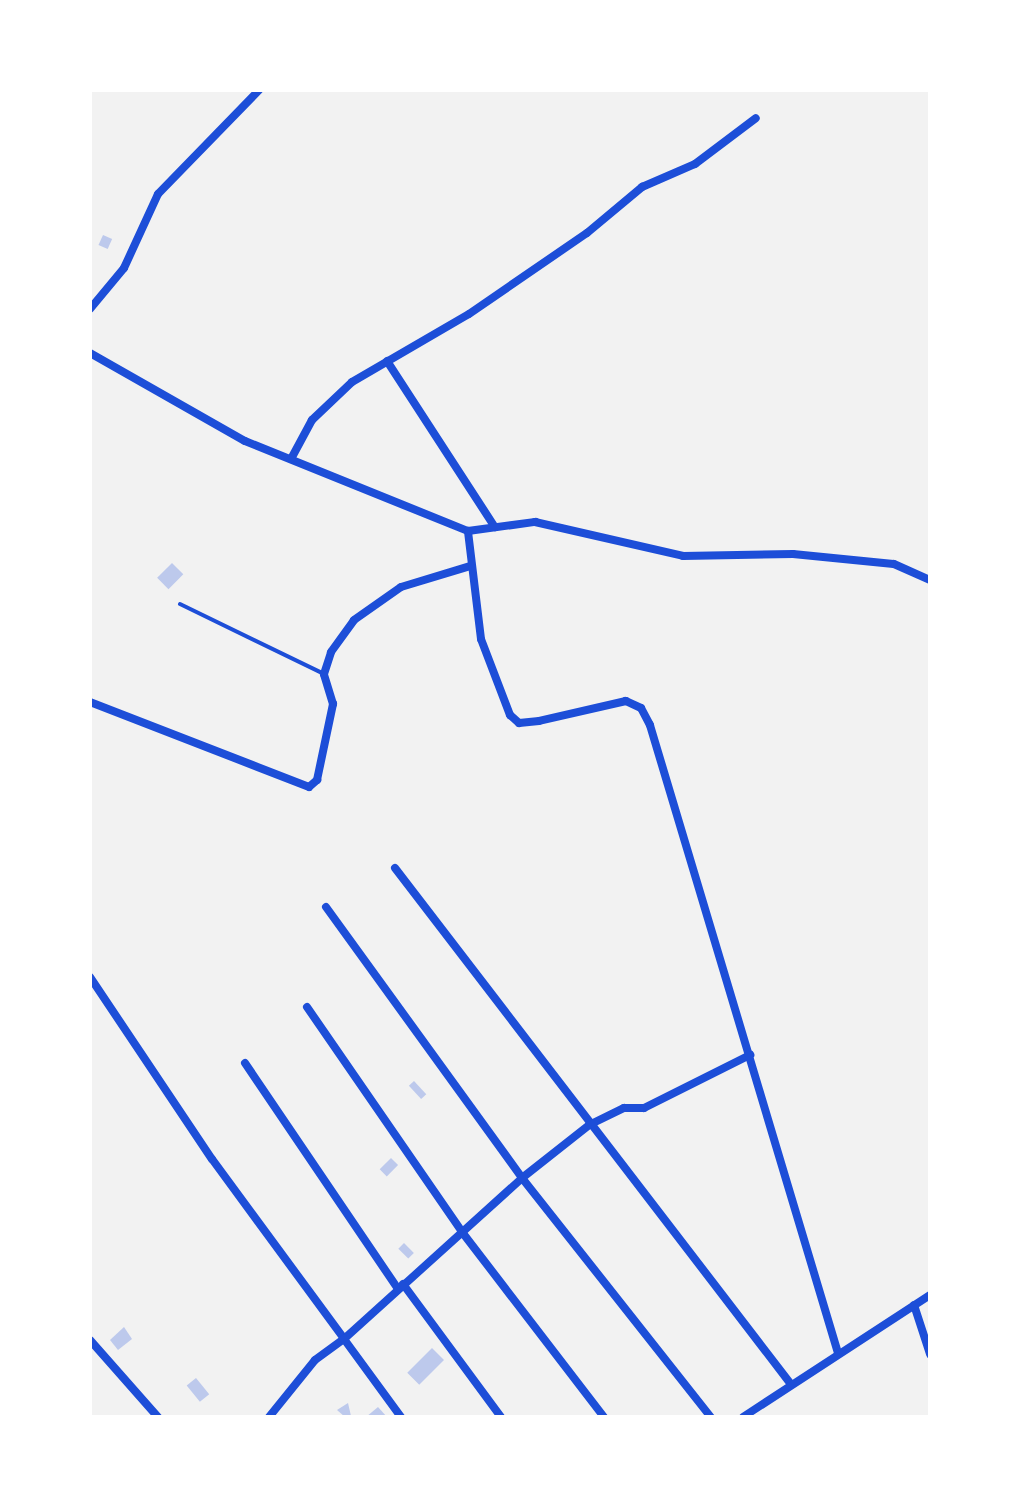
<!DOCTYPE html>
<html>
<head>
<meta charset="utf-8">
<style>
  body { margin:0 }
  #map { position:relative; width:1020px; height:1507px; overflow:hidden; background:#f2f2f2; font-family:"Sofia Sans Condensed",sans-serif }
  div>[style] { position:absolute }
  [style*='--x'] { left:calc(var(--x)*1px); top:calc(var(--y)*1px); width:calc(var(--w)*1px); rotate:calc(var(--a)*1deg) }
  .building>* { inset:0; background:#bdc9ec; transform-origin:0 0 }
  .service>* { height:4px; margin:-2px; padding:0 2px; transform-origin:2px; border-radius:2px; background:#1d4ed8 }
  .minor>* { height:8px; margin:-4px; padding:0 4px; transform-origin:4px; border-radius:4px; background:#1d4ed8 }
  span { translate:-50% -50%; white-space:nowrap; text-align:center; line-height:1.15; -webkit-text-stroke:9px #fff; paint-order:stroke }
  .frame { position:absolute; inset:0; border:92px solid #fff; pointer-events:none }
</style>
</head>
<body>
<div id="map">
  <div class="building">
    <div style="left:103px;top:235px;width:10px;height:11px;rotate:24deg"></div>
    <div style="left:172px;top:563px;width:16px;height:21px;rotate:45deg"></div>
    <div style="left:414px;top:1081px;width:18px;height:7px;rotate:47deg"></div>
    <div style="left:391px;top:1158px;width:10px;height:16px;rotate:45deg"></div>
    <div style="left:404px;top:1243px;width:14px;height:8px;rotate:45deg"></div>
    <div style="clip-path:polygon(124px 1327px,132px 1339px,118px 1350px,110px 1340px)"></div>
    <div style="left:432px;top:1348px;width:17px;height:35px;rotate:45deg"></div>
    <div style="left:196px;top:1378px;width:21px;height:12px;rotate:51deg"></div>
    <div style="clip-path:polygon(348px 1403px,351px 1416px,345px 1417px,337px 1410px)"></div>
    <div style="clip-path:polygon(378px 1407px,387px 1417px,366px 1417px)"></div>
  </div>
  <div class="service">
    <div style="--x:180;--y:604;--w:160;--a:25.9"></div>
  </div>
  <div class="minor">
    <div style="--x:90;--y:309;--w:53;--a:-50.3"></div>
    <div style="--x:124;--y:268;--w:81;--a:-65.3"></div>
    <div style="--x:158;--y:194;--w:145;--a:-45.8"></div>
    <div style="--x:90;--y:353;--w:178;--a:29.6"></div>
    <div style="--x:245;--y:441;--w:240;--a:22"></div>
    <div style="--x:387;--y:361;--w:198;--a:57"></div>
    <div style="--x:291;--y:459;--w:44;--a:-61.7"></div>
    <div style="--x:312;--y:420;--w:55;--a:-43.5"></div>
    <div style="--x:352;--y:382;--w:135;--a:-30.2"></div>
    <div style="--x:469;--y:314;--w:143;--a:-34.5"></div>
    <div style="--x:587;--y:233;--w:72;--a:-39.9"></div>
    <div style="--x:642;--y:187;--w:58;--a:-23.5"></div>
    <div style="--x:695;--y:164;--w:76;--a:-37"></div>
    <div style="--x:90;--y:702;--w:235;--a:21.2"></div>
    <div style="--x:309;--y:787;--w:11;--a:-41"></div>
    <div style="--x:317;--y:780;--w:78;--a:-78.1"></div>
    <div style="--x:333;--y:704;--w:31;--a:-107"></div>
    <div style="--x:324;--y:674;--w:23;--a:-72"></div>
    <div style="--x:331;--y:652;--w:39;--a:-54"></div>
    <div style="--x:354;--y:620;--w:57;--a:-35.1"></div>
    <div style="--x:401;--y:587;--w:72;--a:-16.9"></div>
    <div style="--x:395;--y:868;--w:649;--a:52.51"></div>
    <div style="--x:326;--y:907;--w:334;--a:54.1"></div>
    <div style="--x:522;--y:1178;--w:305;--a:51.7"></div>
    <div style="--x:90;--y:977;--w:219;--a:56.2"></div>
    <div style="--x:212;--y:1159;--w:223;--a:53.7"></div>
    <div style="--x:344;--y:1339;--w:240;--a:-42.1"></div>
    <div style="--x:522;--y:1178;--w:85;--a:-38.3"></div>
    <div style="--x:589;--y:1125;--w:39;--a:-26"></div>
    <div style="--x:624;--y:1108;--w:20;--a:0"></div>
    <div style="--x:644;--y:1108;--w:119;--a:-26.6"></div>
    <div style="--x:307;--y:1007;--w:273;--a:55.4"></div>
    <div style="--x:462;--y:1232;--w:233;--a:52.5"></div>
    <div style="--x:245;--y:1063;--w:273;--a:55.9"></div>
    <div style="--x:403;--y:1284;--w:165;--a:53.6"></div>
    <div style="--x:914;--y:1305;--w:52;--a:71.9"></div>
    <div style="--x:90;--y:1340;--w:103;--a:48.6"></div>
    <div style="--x:838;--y:1353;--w:656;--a:-106.67"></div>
    <div style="--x:650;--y:725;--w:19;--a:-118"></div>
    <div style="--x:641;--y:708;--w:17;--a:-155"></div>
    <div style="--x:626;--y:701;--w:89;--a:167.1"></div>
    <div style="--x:539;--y:721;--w:20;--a:174"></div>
    <div style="--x:519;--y:723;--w:12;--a:-138"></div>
    <div style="--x:510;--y:715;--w:81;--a:-110.9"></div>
    <div style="--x:481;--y:639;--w:109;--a:-96.9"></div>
    <div style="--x:468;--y:531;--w:68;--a:-7.7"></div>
    <div style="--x:535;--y:522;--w:152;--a:12.9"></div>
    <div style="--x:683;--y:556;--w:110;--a:-1"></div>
    <div style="--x:793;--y:554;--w:101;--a:5.7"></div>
    <div style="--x:894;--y:564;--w:39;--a:24"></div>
    <div style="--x:269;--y:1417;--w:73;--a:-51.1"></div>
    <div style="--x:315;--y:1360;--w:36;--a:-36"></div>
    <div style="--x:344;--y:1339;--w:97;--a:53.8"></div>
    <div style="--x:743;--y:1417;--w:223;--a:-33.1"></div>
  </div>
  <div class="frame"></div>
</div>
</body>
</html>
